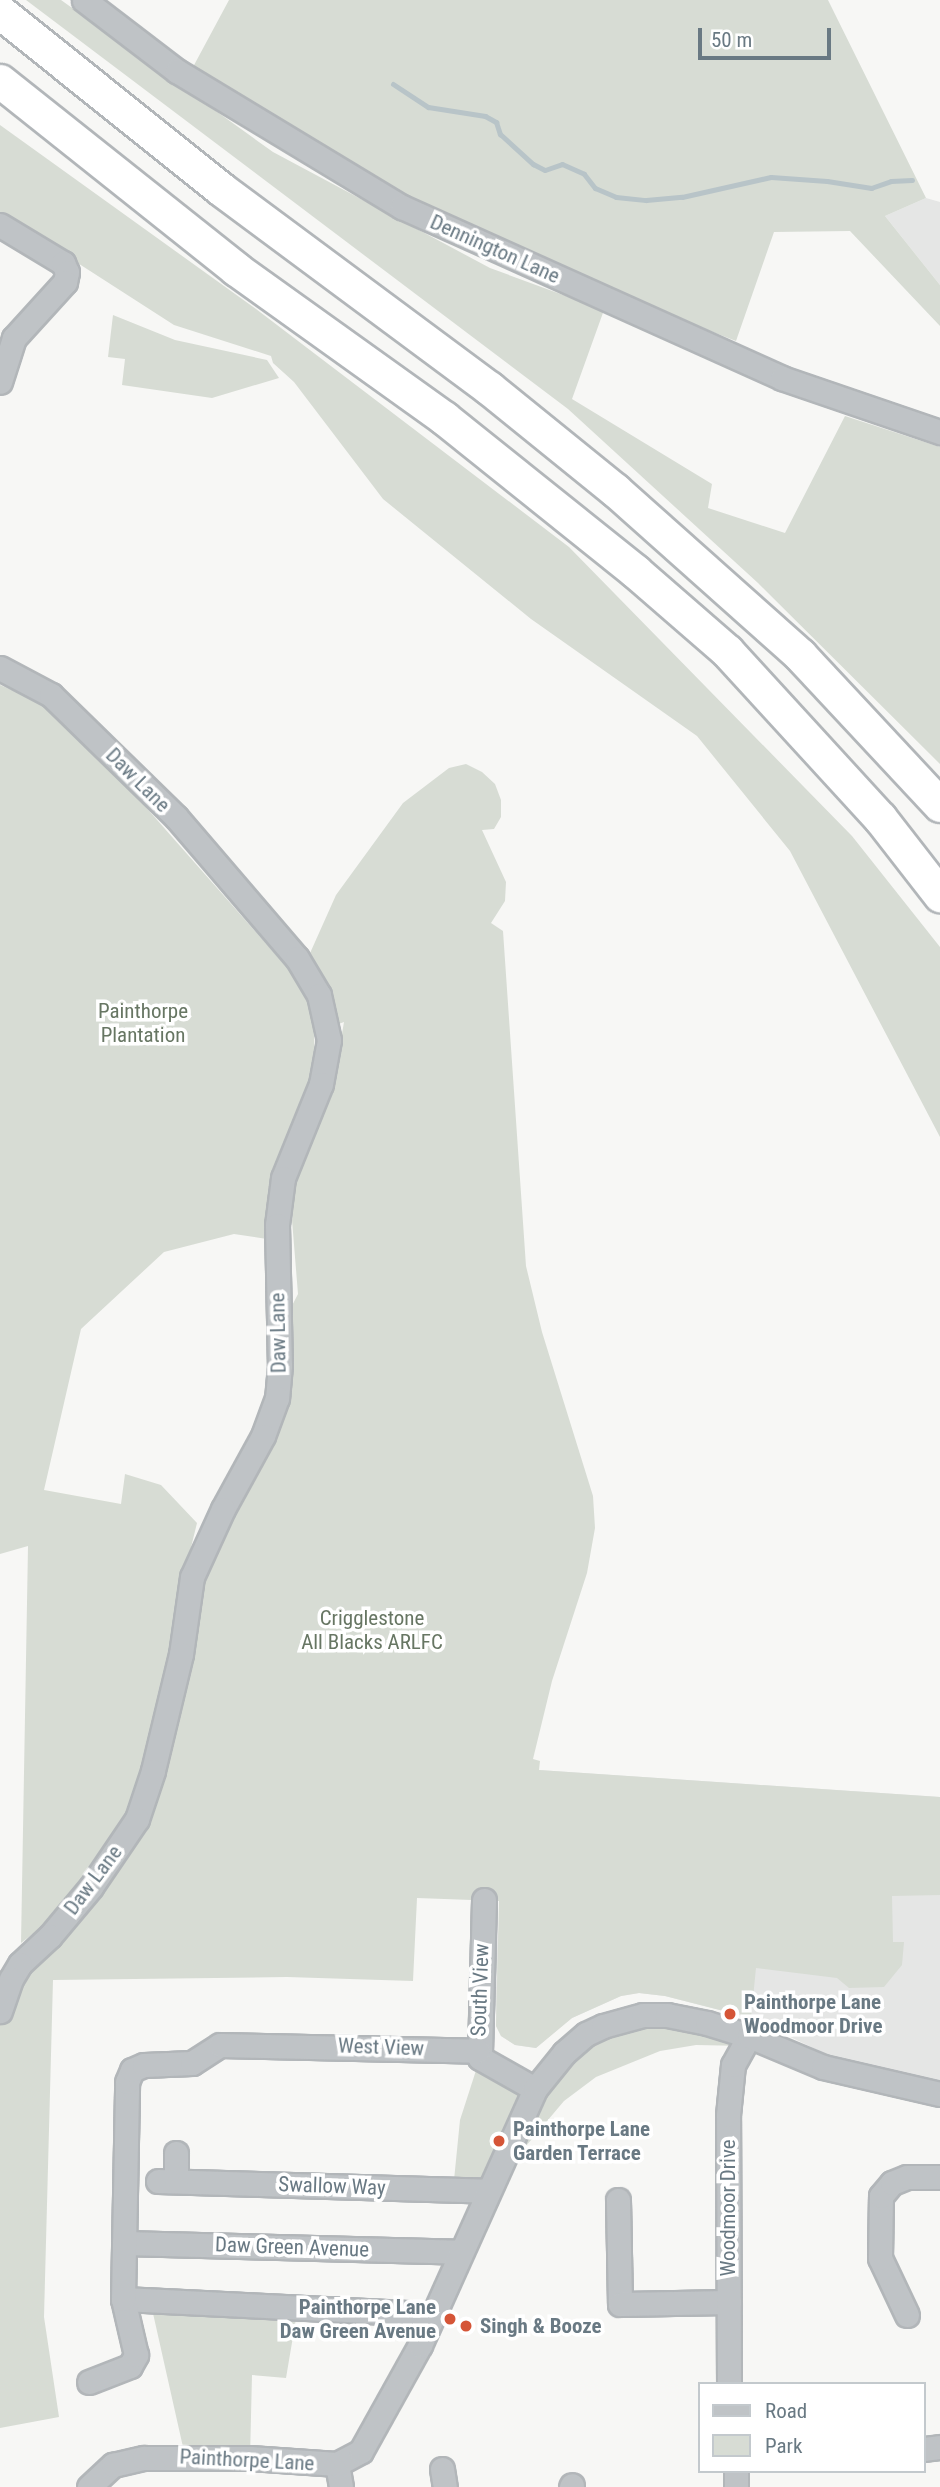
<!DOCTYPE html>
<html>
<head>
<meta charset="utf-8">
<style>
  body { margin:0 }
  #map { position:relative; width:940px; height:2487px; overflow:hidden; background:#f7f7f5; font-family:"Roboto Condensed",sans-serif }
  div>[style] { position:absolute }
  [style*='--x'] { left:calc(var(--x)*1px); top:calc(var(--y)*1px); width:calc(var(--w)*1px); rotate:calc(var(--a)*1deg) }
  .built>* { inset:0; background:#e5e6e5 }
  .green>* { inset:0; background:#d7dcd4 }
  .stream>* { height:5px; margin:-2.5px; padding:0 2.5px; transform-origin:2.5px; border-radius:2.5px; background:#b8c4c8 }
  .roads { filter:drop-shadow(2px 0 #b2b6b9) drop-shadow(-2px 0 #b2b6b9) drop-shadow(0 2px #b2b6b9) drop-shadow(0 -2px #b2b6b9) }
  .minor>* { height:23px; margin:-11.5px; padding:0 11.5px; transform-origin:11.5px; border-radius:11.5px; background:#bfc3c6 }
  .highway>* { height:33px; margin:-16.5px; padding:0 16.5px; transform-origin:16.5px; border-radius:16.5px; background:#fff }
  .dots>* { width:19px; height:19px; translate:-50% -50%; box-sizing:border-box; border:4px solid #fff; border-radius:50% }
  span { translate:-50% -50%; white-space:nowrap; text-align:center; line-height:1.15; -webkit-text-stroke:7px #fff; paint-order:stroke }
  .street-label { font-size:21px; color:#697983 }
  .park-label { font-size:21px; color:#677663 }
  .poi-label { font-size:21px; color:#697983; font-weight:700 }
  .left { translate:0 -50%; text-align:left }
  .right { translate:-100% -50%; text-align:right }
  .legend { position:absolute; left:698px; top:2382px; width:228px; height:91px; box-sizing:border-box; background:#fff; border:2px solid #c3c9cd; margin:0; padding:9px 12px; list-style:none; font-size:21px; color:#697983 }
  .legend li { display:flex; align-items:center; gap:14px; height:35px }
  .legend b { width:35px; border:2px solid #c3c9cd }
  .scale { position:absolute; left:698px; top:28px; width:133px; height:32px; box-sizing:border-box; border:4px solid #697983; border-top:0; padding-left:9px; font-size:21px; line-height:24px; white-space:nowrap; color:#697983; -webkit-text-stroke:5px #fff; paint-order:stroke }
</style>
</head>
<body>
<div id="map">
  <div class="built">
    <div style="clip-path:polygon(926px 198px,940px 202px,940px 285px,885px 216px)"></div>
    <div style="clip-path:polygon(538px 1770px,940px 1797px,940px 2086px,836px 2059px,751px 2018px,665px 1996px,639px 1993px,621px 1996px,572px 2018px,536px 2048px,515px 2045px,501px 2036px,496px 2026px,496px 1942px)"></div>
  </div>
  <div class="green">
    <div style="clip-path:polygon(26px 0,61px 0,273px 152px,490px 268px,604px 310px,572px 399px,712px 484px,708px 508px,785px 533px,845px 416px,940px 447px,940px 764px,758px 583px,568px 409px)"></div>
    <div style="clip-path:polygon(229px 0,828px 0,926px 198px,885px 216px,940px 285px,940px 326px,850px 231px,774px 232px,736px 341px,636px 302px,406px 199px,193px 67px)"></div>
    <div style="clip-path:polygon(0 125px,256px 309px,569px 547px,852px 836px,940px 947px,940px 1137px,790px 851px,697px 736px,531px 619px,383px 499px,294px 382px,273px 363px,271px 356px,174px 325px,0 213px)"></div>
    <div style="clip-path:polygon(113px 315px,175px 340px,267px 360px,279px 378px,212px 398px,122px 385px,125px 359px,108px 357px)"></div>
    <div style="clip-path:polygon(0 685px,62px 712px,298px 980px,336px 895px,403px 803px,449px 768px,466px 764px,482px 772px,495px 784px,501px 800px,501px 817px,494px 829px,482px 830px,506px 882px,505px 901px,491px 923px,503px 931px,526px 1266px,542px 1332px,593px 1496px,595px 1528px,587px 1573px,552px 1681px,533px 1759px,540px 1761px,539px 1770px,940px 1797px,940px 1895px,892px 1896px,893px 1942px,904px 1942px,902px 1965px,884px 1987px,849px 1988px,837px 1978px,756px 1968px,751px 2018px,665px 1996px,639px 1993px,621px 1996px,572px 2018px,536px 2048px,515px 2045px,501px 2036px,496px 2026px,499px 1901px,417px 1898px,413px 1981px,287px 1977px,53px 1980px,44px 2317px,59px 2417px,0 2428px,0 2011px,137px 1819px,187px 1604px,263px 1436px,279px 1331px,298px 1294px,292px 1220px,296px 1180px,334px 1080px,344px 1022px,314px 1033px,315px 1068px,268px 1189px,267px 1239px,234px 1234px,164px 1252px,81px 1329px,44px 1490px,121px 1504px,125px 1474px,161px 1485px,197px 1523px,182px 1584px,157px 1723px,131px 1807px,52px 1919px,21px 1943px,28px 1546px,0 1554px)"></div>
    <div style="clip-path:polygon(643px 2015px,745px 2046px,696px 2045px,660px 2051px,596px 2077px,564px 2101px,488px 2191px,453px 2190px,460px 2120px,480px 2058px,535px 2088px,564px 2053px)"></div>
    <div style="clip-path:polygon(150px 2300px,298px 2307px,286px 2378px,252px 2375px,250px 2458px,185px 2456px)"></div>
  </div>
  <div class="stream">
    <div style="--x:393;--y:84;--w:42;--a:33.3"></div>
    <div style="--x:428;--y:107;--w:58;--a:9"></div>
    <div style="--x:485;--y:116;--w:13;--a:29"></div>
    <div style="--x:496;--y:122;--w:13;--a:72"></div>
    <div style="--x:500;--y:134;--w:45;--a:42.3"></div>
    <div style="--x:533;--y:164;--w:13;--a:27"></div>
    <div style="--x:545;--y:170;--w:18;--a:-19"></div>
    <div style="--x:562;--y:164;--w:24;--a:24"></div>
    <div style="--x:584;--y:174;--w:18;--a:52"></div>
    <div style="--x:595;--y:188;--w:23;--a:23"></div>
    <div style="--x:616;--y:197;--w:30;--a:6"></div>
    <div style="--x:646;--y:200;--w:36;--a:-5"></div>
    <div style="--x:682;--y:197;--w:91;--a:-12.7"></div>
    <div style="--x:771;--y:177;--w:56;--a:4.1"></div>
    <div style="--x:827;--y:181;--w:45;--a:9"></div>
    <div style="--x:871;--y:188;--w:21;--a:-19"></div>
    <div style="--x:891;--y:181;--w:21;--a:-3"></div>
  </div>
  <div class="roads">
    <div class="minor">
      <div style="--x:84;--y:0;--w:117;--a:37.4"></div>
      <div style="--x:177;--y:71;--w:263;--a:31.2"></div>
      <div style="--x:402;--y:207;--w:417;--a:24.2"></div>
      <div style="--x:782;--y:378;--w:167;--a:18.9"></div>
      <div style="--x:0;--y:225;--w:74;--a:31.1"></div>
      <div style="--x:63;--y:263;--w:10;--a:66"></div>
      <div style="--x:67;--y:272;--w:10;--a:101"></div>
      <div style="--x:65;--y:282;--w:76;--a:132.3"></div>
      <div style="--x:14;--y:338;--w:46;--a:107.7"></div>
      <div style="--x:0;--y:668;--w:58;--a:27.9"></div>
      <div style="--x:51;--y:695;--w:175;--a:44.3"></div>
      <div style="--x:176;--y:817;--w:186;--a:49.4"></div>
      <div style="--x:297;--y:958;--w:43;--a:59.3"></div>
      <div style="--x:319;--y:995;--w:46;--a:77.5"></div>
      <div style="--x:329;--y:1040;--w:45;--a:100.3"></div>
      <div style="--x:321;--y:1084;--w:101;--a:112"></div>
      <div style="--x:283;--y:1178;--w:47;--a:97.3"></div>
      <div style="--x:277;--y:1225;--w:140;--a:88.8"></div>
      <div style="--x:280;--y:1365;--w:33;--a:95"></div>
      <div style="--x:277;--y:1398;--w:40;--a:110.2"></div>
      <div style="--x:263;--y:1436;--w:83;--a:118.7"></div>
      <div style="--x:223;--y:1509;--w:75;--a:114.5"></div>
      <div style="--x:192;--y:1577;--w:78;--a:98.1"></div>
      <div style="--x:181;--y:1654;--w:120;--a:103.5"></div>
      <div style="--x:153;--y:1771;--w:51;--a:108.4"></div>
      <div style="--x:137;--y:1819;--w:82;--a:124.1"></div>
      <div style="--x:91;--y:1887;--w:64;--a:129.9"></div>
      <div style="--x:50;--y:1936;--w:41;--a:137"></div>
      <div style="--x:20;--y:1964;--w:17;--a:121"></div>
      <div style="--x:11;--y:1979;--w:34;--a:109"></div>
      <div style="--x:484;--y:1900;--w:158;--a:91.5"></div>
      <div style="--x:480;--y:2058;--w:63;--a:29.4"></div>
      <div style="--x:158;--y:2181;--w:330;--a:1.7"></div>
      <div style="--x:176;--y:2181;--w:28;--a:-90"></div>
      <div style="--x:618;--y:2200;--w:104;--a:88.9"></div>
      <div style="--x:620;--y:2304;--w:109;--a:-1.1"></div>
      <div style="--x:124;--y:2243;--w:336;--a:1.5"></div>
      <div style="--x:123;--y:2299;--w:310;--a:2.8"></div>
      <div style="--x:907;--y:2315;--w:63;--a:-115.3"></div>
      <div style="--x:880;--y:2258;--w:62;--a:-89.1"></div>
      <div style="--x:881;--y:2196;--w:17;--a:-50"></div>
      <div style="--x:892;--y:2183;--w:16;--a:-22"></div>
      <div style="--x:907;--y:2177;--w:33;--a:0"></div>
      <div style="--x:89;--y:2382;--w:44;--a:-21.3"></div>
      <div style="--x:130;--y:2366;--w:13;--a:-61"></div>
      <div style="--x:136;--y:2355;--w:57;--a:-103.1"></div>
      <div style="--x:123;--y:2299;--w:217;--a:-88.9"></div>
      <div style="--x:127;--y:2082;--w:13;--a:-67"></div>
      <div style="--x:132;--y:2070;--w:13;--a:-23"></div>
      <div style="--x:144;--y:2065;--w:48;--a:-2.4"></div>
      <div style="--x:192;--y:2063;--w:33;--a:-33"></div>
      <div style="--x:220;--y:2045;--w:258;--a:1.3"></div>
      <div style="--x:729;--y:2384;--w:269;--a:-90.2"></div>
      <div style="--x:728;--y:2115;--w:50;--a:-84.3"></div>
      <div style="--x:733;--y:2065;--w:33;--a:-61"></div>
      <div style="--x:924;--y:2449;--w:16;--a:-7"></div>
      <div style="--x:337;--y:2464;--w:23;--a:80"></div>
      <div style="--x:442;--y:2469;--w:18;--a:81"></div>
      <div style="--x:736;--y:2471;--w:16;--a:90"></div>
      <div style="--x:89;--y:2487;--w:33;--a:-43"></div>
      <div style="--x:113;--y:2465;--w:32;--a:-13"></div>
      <div style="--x:144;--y:2458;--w:106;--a:0"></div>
      <div style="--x:250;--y:2458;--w:87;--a:3.9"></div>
      <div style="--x:337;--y:2464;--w:27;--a:-28"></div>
      <div style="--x:361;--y:2451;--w:121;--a:-60.9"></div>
      <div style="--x:420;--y:2345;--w:281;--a:-65.8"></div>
      <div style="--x:535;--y:2089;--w:46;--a:-51.1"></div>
      <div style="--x:564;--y:2053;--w:29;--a:-41"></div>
      <div style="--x:586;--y:2034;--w:19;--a:-25"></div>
      <div style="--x:603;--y:2026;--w:41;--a:-15.4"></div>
      <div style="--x:643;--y:2015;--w:24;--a:0"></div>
      <div style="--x:667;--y:2015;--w:41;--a:11.3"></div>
      <div style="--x:707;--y:2023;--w:44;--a:17.2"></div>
      <div style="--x:749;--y:2036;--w:80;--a:22.7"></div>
      <div style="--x:823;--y:2067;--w:120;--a:13"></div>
      <div style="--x:571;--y:2487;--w:2;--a:-63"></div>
    </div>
    <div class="highway">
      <div style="--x:0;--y:12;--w:283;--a:38.7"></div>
      <div style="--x:221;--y:189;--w:334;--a:36.6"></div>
      <div style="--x:489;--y:388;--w:162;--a:39"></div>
      <div style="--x:615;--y:490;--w:248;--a:41.7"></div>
      <div style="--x:800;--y:655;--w:205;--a:47"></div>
      <div style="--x:0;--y:81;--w:302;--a:38.5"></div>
      <div style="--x:236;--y:269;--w:256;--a:35.6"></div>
      <div style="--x:444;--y:418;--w:245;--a:38.7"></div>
      <div style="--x:635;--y:571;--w:122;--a:41"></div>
      <div style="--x:727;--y:651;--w:226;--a:47.5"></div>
      <div style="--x:880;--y:818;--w:98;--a:52.1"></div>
    </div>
  </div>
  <div class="dots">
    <div style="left:730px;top:2014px;background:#d55537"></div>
    <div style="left:499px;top:2141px;background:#d55537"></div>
    <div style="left:450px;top:2319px;background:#d55537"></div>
    <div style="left:466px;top:2326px;background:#d55537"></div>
  </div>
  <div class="street-label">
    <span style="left:495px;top:249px;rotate:24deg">Dennington Lane</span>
    <span style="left:138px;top:780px;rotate:45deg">Daw Lane</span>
    <span style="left:278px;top:1333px;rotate:-91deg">Daw Lane</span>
    <span style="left:93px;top:1880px;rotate:-53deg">Daw Lane</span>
    <span style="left:480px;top:1990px;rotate:-88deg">South View</span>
    <span style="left:381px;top:2047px;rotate:2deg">West View</span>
    <span style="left:332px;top:2186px;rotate:2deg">Swallow Way</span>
    <span style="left:728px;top:2208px;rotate:-90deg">Woodmoor Drive</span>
    <span style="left:292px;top:2247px;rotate:2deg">Daw Green Avenue</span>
    <span style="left:247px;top:2460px;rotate:3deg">Painthorpe Lane</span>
  </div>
  <div class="park-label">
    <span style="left:143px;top:1023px">Painthorpe<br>Plantation</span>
    <span style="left:372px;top:1630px">Crigglestone<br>All Blacks ARLFC</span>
  </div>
  <div class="poi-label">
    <span class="left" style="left:744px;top:2014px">Painthorpe Lane<br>Woodmoor Drive</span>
    <span class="left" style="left:513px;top:2141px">Painthorpe Lane<br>Garden Terrace</span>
    <span class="right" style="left:436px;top:2319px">Painthorpe Lane<br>Daw Green Avenue</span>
    <span class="left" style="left:480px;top:2326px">Singh &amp; Booze</span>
  </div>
  <ul class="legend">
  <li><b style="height:9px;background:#bfc3c6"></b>Road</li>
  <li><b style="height:19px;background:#d7dcd4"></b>Park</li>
  </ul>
  <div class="scale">50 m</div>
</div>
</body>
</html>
